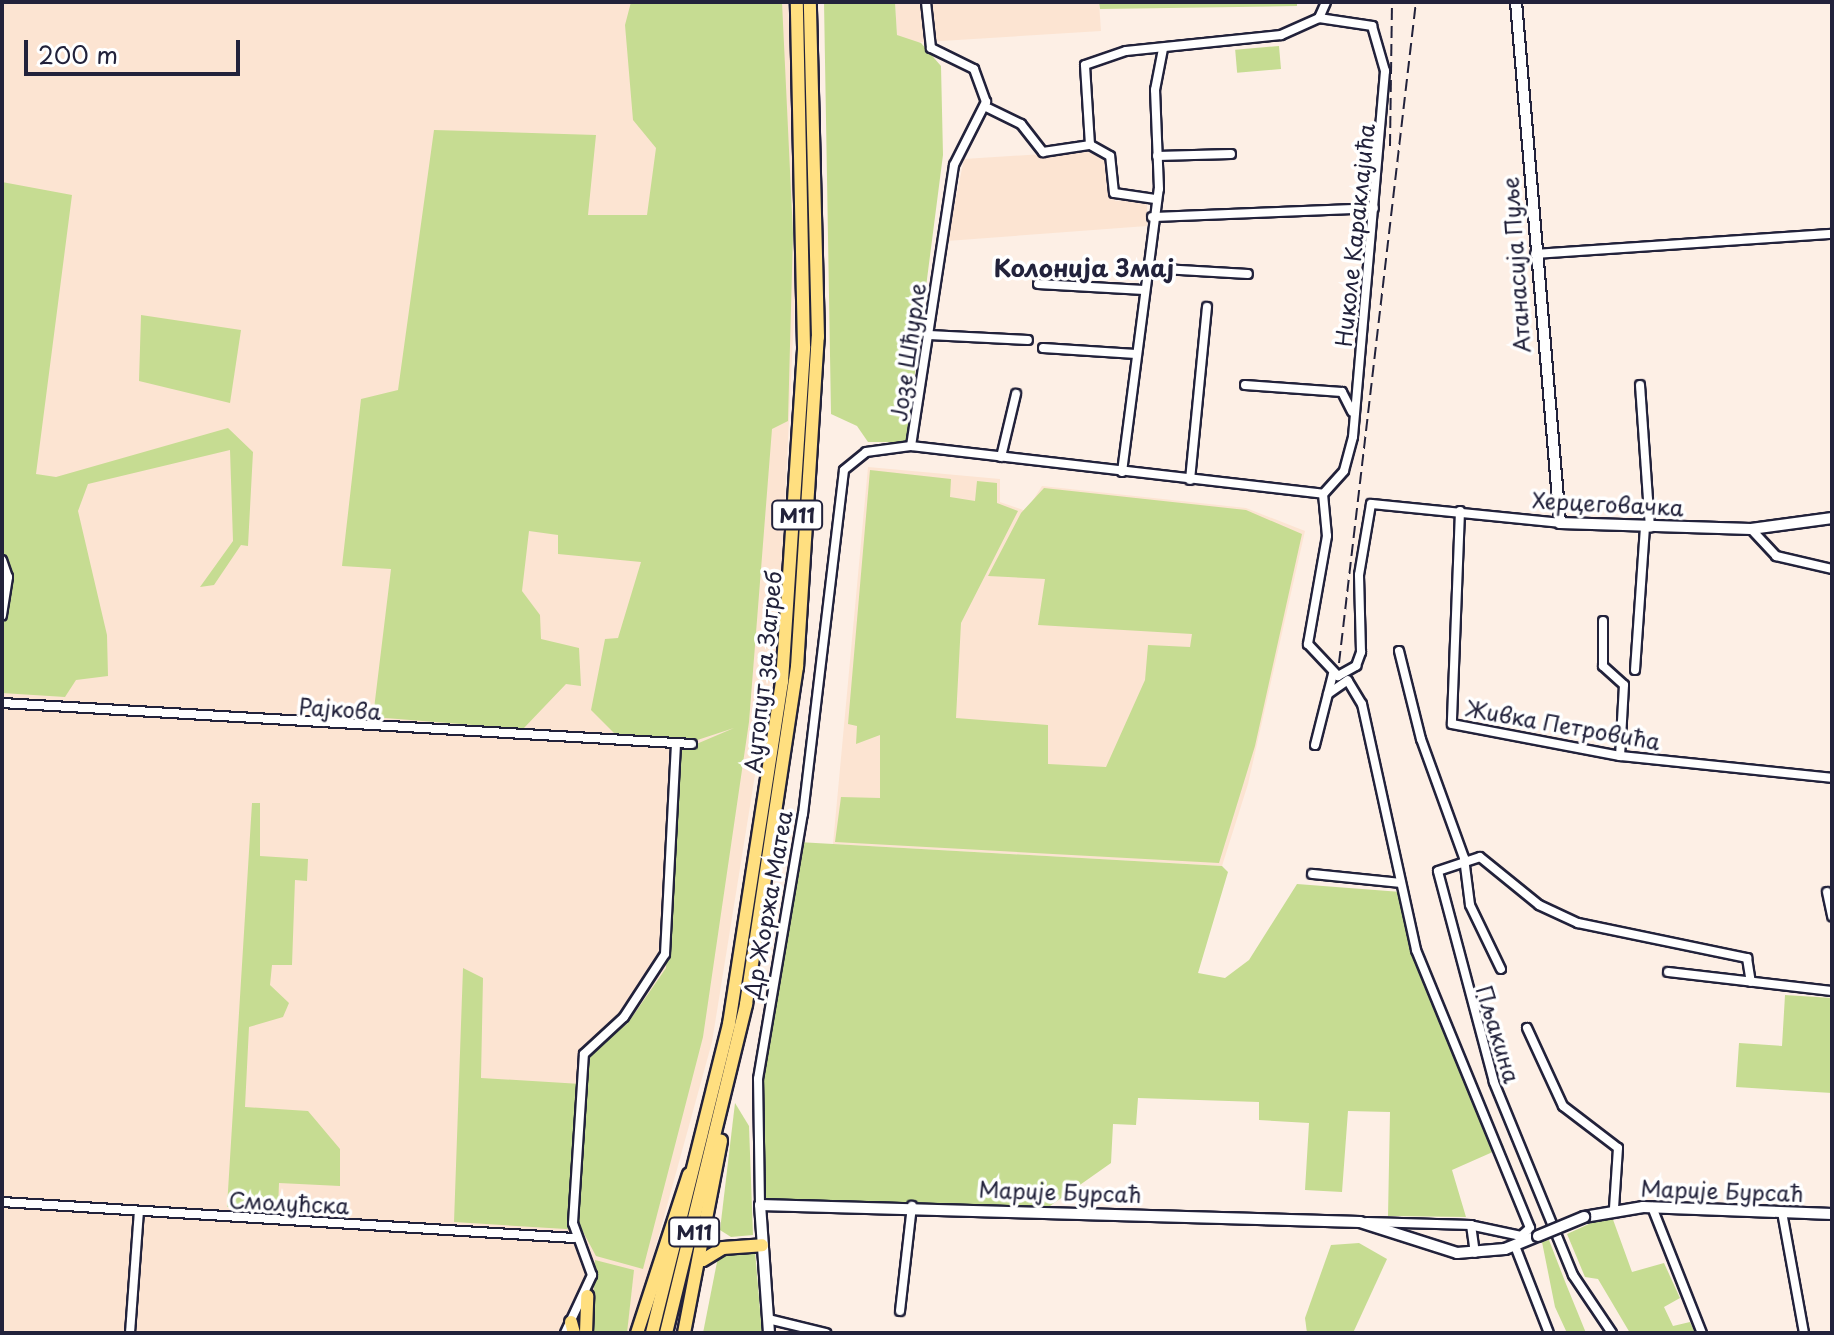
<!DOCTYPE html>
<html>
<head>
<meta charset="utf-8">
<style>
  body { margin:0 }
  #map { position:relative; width:1834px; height:1335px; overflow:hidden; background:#fdefe5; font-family:"Playpen Sans",sans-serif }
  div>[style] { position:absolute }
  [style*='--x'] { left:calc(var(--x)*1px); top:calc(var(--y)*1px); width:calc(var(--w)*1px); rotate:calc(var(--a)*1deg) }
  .built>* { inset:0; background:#fce4d2 }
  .green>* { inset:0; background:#c6dc92; transform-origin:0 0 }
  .roads { filter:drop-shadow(2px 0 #22223b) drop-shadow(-2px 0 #22223b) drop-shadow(0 2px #22223b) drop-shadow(0 -2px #22223b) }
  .minor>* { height:8px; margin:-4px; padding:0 4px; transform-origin:4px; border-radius:4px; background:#fff }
  .tertiary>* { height:10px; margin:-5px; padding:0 5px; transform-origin:5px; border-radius:5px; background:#fff }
  .trunk>* { height:12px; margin:-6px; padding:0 6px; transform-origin:6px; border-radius:6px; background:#ffdf80 }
  .rail>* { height:2px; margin-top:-1px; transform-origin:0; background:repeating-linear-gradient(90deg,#22223b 0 12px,transparent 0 18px) }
  .bridges { filter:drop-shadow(2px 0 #22223b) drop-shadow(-2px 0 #22223b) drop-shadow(0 2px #22223b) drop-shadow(0 -2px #22223b) }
  .tertiary-bridge>* { height:10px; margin:-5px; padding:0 5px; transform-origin:5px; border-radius:5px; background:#fff }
  span { translate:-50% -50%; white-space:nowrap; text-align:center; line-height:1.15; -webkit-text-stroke:7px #fff; paint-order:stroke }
  .shield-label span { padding:2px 6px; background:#fff; border:2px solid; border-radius:6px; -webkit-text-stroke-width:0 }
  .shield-label { font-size:20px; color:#22223b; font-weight:700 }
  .street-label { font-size:22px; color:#22223b }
  .neighbourhood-label { font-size:24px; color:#22223b; font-weight:700 }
  .frame { position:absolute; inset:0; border:4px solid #22223b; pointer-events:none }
  .scale { position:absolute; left:24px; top:40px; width:216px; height:36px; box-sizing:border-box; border:4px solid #22223b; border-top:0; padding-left:10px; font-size:24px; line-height:28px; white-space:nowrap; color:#22223b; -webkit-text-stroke:6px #fff; paint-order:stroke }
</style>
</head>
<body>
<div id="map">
  <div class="built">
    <div style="clip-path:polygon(2px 2px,788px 2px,798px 234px,779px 626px,712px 1042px,632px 1333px,2px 1332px)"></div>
    <div style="clip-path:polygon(895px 2px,1099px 2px,1101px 31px,909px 43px,897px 35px)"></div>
    <div style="clip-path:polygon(1091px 151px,1107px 155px,1115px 201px,1147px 200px,1147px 226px,947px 241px,964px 159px)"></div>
    <div style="clip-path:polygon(868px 467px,1000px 479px,1000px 502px,1026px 511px,1042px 486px,1246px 508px,1305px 531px,1248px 784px,1222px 866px,833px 844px)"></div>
  </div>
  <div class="green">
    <div style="clip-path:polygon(631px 2px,782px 2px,793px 234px,788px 421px,772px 429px,749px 722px,703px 1037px,643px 1269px,596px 1256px,582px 1230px,454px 1222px,463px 968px,483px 978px,481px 1078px,581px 1084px,592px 1051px,628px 1023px,666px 968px,680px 751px,734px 728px,676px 747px,614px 733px,591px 710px,605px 639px,618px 638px,641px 562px,558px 554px,558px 535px,529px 531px,522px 591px,540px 615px,541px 639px,579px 648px,581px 686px,566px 684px,523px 729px,373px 717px,391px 569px,342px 566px,361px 399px,398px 390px,434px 130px,596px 135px,588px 215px,647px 215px,656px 148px,633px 120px,625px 25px)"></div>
    <div style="clip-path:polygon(824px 2px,895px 2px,897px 35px,921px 43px,941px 66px,943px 155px,906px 442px,868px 442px,857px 426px,831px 414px)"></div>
    <div style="clip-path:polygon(1099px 2px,1297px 2px,1297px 6px,1100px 9px)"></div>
    <div style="left:1279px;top:46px;width:23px;height:44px;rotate:85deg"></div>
    <div style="clip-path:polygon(2px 182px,72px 195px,36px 474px,56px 477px,228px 428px,253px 452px,248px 546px,241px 545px,214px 585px,200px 587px,233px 541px,230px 450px,88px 484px,78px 511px,107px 635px,108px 676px,76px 680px,65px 697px,2px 693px)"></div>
    <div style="clip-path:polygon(141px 315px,241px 330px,230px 403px,139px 381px)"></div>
    <div style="clip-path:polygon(870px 470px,951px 479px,950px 497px,975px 501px,977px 481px,997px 483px,997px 503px,1018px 511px,961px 623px,956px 718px,1048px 725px,1048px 764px,1106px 767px,1145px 680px,1148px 645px,1190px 647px,1192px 634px,1038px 625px,1045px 579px,988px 576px,1021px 513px,1044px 488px,1246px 510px,1302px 534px,1255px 746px,1219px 863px,835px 842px,841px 797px,880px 798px,880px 735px,856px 744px,857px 726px,848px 724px)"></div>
    <div style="clip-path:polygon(252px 803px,260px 803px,260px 856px,308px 859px,307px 881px,295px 880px,292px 965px,272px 965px,270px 985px,289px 1003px,283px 1017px,249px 1027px,245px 1107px,308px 1111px,340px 1149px,340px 1186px,279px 1183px,278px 1210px,227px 1207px)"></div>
    <div style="clip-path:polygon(798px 842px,1222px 866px,1228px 872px,1198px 973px,1225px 978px,1249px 960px,1297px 884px,1401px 892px,1449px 1042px,1504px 1147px,1452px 1170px,1466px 1217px,1388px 1216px,1390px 1112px,1348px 1111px,1342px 1192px,1305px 1190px,1309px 1123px,1259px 1120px,1259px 1102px,1138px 1098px,1136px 1125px,1113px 1124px,1111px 1163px,1050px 1206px,760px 1205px,756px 1097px)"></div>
    <div style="clip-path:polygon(1785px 995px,1832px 998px,1832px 1093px,1736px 1087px,1739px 1043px,1782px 1046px)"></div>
    <div style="clip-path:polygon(735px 1103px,749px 1126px,753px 1235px,731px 1237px,720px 1230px)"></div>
    <div style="clip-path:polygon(1611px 1214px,1632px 1272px,1664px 1263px,1680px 1298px,1664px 1307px,1673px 1326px,1690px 1322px,1695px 1333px,1630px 1333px,1598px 1279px,1585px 1277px,1567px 1234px)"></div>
    <div style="clip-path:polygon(1549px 1240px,1566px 1284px,1586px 1333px,1567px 1333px,1555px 1307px,1542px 1242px)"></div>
    <div style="clip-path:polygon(1359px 1243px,1387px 1259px,1353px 1333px,1307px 1333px,1305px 1318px,1331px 1245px)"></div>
    <div style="clip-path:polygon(755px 1251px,762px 1333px,703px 1333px,718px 1257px)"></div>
    <div style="clip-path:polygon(595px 1260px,634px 1270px,627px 1333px,592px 1333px)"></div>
  </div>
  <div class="roads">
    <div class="minor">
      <div style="--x:1319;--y:18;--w:54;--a:8.6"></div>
      <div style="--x:1372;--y:26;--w:47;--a:73.9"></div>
      <div style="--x:1385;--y:71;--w:367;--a:95"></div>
      <div style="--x:1353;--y:437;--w:35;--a:105"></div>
      <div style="--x:1344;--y:471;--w:31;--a:132"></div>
      <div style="--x:1319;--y:18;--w:17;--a:-66"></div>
      <div style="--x:986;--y:107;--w:39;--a:26"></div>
      <div style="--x:1021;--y:124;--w:36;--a:52"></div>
      <div style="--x:1043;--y:152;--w:48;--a:-8.5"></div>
      <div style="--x:1157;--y:156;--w:74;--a:-1.5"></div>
      <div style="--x:1155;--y:199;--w:41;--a:-171.7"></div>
      <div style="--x:1114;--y:193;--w:37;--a:-96"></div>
      <div style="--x:1110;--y:156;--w:23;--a:-151"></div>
      <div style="--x:1090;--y:145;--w:80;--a:-93.6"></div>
      <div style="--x:1085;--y:65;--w:43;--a:-18.9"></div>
      <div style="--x:1126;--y:51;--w:156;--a:-5.9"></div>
      <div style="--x:1281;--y:35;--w:42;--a:-24.1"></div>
      <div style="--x:1152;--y:217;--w:222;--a:-2.3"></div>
      <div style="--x:1535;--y:254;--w:298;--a:-3.9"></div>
      <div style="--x:1146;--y:268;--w:102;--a:3.4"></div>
      <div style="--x:1038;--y:284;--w:106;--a:3.2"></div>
      <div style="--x:929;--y:335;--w:99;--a:2.9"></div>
      <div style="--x:1043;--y:348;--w:93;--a:3.7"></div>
      <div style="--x:1245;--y:385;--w:97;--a:4.1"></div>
      <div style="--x:1342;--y:392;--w:22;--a:63"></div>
      <div style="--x:1640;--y:385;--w:143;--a:86"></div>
      <div style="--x:911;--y:446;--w:284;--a:-81.3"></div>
      <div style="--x:954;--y:165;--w:71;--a:-63.1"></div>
      <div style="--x:986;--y:102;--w:35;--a:-110"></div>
      <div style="--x:974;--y:69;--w:48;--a:-154"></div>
      <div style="--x:931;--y:48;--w:46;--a:-96.2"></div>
      <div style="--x:1001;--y:457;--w:65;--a:-76.6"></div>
      <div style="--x:1122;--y:472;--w:285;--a:-82.6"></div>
      <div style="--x:1159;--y:189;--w:99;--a:-92.3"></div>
      <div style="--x:1155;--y:90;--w:42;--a:-79"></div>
      <div style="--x:1190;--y:480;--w:174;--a:-84.4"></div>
      <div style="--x:1323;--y:494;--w:42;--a:84.6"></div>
      <div style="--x:1327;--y:536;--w:110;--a:100"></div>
      <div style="--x:1308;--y:644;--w:44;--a:46.8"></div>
      <div style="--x:1338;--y:676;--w:21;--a:-29"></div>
      <div style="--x:1356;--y:666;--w:15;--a:-70"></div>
      <div style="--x:1361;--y:652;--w:77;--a:-91.5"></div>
      <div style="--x:1359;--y:575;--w:72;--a:-80.4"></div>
      <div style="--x:1371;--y:504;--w:190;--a:5.7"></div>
      <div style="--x:1460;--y:511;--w:213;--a:92.2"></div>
      <div style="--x:1452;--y:724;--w:171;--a:10.8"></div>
      <div style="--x:1620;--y:756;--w:213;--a:5.9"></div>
      <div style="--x:1751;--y:529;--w:37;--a:47"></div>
      <div style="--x:1776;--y:556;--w:57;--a:13.1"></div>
      <div style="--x:2;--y:560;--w:18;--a:71"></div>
      <div style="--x:8;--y:577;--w:39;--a:99"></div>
      <div style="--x:1603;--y:621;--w:45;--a:90"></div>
      <div style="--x:1603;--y:666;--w:28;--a:42"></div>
      <div style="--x:1624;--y:685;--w:71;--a:93.2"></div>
      <div style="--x:1399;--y:651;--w:91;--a:76"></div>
      <div style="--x:1421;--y:739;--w:127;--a:70.1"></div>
      <div style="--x:1464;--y:858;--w:47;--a:82.7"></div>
      <div style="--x:1470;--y:905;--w:71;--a:64.2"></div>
      <div style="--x:1635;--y:670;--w:142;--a:-86"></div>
      <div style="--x:1348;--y:681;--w:27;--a:59"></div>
      <div style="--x:1362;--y:704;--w:252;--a:77.6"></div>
      <div style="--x:1416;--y:950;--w:300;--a:67.7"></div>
      <div style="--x:1530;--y:1228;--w:12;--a:138"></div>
      <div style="--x:1521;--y:1236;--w:48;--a:-168"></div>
      <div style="--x:1328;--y:694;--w:24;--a:-35"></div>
      <div style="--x:2;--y:703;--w:691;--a:3.4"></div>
      <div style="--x:1315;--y:745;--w:73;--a:-75.8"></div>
      <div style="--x:1312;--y:874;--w:88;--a:5.8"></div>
      <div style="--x:1827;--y:892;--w:25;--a:78"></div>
      <div style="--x:1668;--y:972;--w:165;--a:6.6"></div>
      <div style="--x:1527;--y:1028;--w:86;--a:65.2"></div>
      <div style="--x:1563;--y:1106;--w:69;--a:37.4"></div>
      <div style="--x:1618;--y:1148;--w:60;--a:93.8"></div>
      <div style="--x:2;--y:1202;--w:574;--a:3.6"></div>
      <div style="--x:760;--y:1205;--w:126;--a:-90.9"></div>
      <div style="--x:758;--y:1079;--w:269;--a:-80.4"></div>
      <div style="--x:803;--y:814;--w:346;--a:-83.2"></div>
      <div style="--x:844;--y:470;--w:28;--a:-39"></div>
      <div style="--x:866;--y:452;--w:45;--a:-7.6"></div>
      <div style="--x:911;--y:446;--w:415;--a:6.6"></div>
      <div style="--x:1652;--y:1207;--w:136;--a:68.4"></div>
      <div style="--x:1782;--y:1212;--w:123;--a:79.7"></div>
      <div style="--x:1367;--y:1222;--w:104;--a:1.7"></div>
      <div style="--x:1471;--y:1225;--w:28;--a:82"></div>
      <div style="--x:1515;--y:1246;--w:93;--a:68.7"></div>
      <div style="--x:900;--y:1311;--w:106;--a:-83.5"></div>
      <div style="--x:768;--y:1319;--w:60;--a:13.6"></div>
      <div style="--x:130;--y:1333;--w:122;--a:-85.8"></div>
      <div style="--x:565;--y:1333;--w:64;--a:-65"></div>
      <div style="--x:592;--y:1275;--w:55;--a:-110.1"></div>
      <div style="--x:573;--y:1223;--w:169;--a:-86.3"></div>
      <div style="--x:584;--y:1054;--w:54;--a:-42.8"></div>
      <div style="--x:624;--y:1017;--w:75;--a:-56.9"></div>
      <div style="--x:665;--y:954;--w:207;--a:-87"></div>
      <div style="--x:1612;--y:1333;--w:70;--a:-123.9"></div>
      <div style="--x:1573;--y:1275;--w:209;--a:-112.3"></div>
      <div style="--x:1494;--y:1082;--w:218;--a:-104.9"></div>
      <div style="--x:1438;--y:871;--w:44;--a:-18.4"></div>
      <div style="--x:1480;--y:857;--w:76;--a:39.1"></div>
      <div style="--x:1539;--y:905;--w:43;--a:24.8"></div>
      <div style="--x:1578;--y:923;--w:173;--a:11.7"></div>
      <div style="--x:1747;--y:958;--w:24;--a:81"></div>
    </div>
    <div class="tertiary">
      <div style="--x:1516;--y:2;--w:523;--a:85.17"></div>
      <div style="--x:1560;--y:523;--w:191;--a:1.8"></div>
      <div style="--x:1751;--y:529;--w:82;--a:-7.7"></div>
      <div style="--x:1584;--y:1217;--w:60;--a:-9.6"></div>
      <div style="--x:1643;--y:1207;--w:189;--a:2.1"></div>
      <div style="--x:769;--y:1333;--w:128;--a:-94"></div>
      <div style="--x:760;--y:1205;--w:600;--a:1.62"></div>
      <div style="--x:1360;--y:1222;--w:102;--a:17.7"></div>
      <div style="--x:1457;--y:1253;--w:48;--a:-4.8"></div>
      <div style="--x:1505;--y:1249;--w:35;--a:-22"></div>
    </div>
    <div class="trunk">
      <div style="--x:703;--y:1260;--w:23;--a:-31"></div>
      <div style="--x:723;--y:1248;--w:39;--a:-4"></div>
      <div style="--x:571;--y:1322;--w:11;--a:75"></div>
      <div style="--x:586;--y:1333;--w:37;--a:-88"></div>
      <div style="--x:637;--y:1333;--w:167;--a:-71.9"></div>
      <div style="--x:652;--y:1333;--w:318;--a:-76"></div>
      <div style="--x:729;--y:1024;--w:347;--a:-81.2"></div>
      <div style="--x:782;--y:681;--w:335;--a:-86.2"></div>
      <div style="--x:804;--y:347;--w:345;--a:-91.2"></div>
      <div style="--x:666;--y:1333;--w:339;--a:-76.3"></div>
      <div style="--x:746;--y:1004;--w:341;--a:-81.4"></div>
      <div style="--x:797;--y:667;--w:331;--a:-86.4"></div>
      <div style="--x:818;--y:337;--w:335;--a:-91.4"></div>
      <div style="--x:684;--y:1333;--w:196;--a:-79.1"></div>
    </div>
  </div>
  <div class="rail">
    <div style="--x:1390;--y:146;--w:144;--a:-89.2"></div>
    <div style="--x:1339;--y:663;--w:665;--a:-83.36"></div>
  </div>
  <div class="bridges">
    <div class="tertiary-bridge">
      <div style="--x:1538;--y:1236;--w:50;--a:-22.4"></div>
    </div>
  </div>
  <div class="shield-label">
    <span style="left:797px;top:515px">M11</span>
    <span style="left:694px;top:1232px">M11</span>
  </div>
  <div class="street-label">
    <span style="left:1354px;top:235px;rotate:-84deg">Николе Караклајића</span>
    <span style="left:1515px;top:265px;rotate:-94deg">Атанасија Пуље</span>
    <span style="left:907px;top:352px;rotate:-82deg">Јозе Шћурле</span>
    <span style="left:1608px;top:503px;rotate:3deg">Херцеговачка</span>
    <span style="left:762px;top:672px;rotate:-84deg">Аутопут за Загреб</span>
    <span style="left:340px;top:708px;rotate:4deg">Рајкова</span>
    <span style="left:1563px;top:724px;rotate:10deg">Живка Петровића</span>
    <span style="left:767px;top:904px;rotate:-80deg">Др Жоржа Матеа</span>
    <span style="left:1499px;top:1034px;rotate:73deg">Пљакина</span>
    <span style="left:1722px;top:1190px;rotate:2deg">Марије Бурсаћ</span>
    <span style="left:1060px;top:1191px;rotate:2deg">Марије Бурсаћ</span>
    <span style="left:289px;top:1202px;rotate:3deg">Смолућска</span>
  </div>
  <div class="neighbourhood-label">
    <span style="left:1084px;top:268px">Колонија Змај</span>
  </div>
  <div class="frame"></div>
  <div class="scale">200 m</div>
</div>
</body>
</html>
